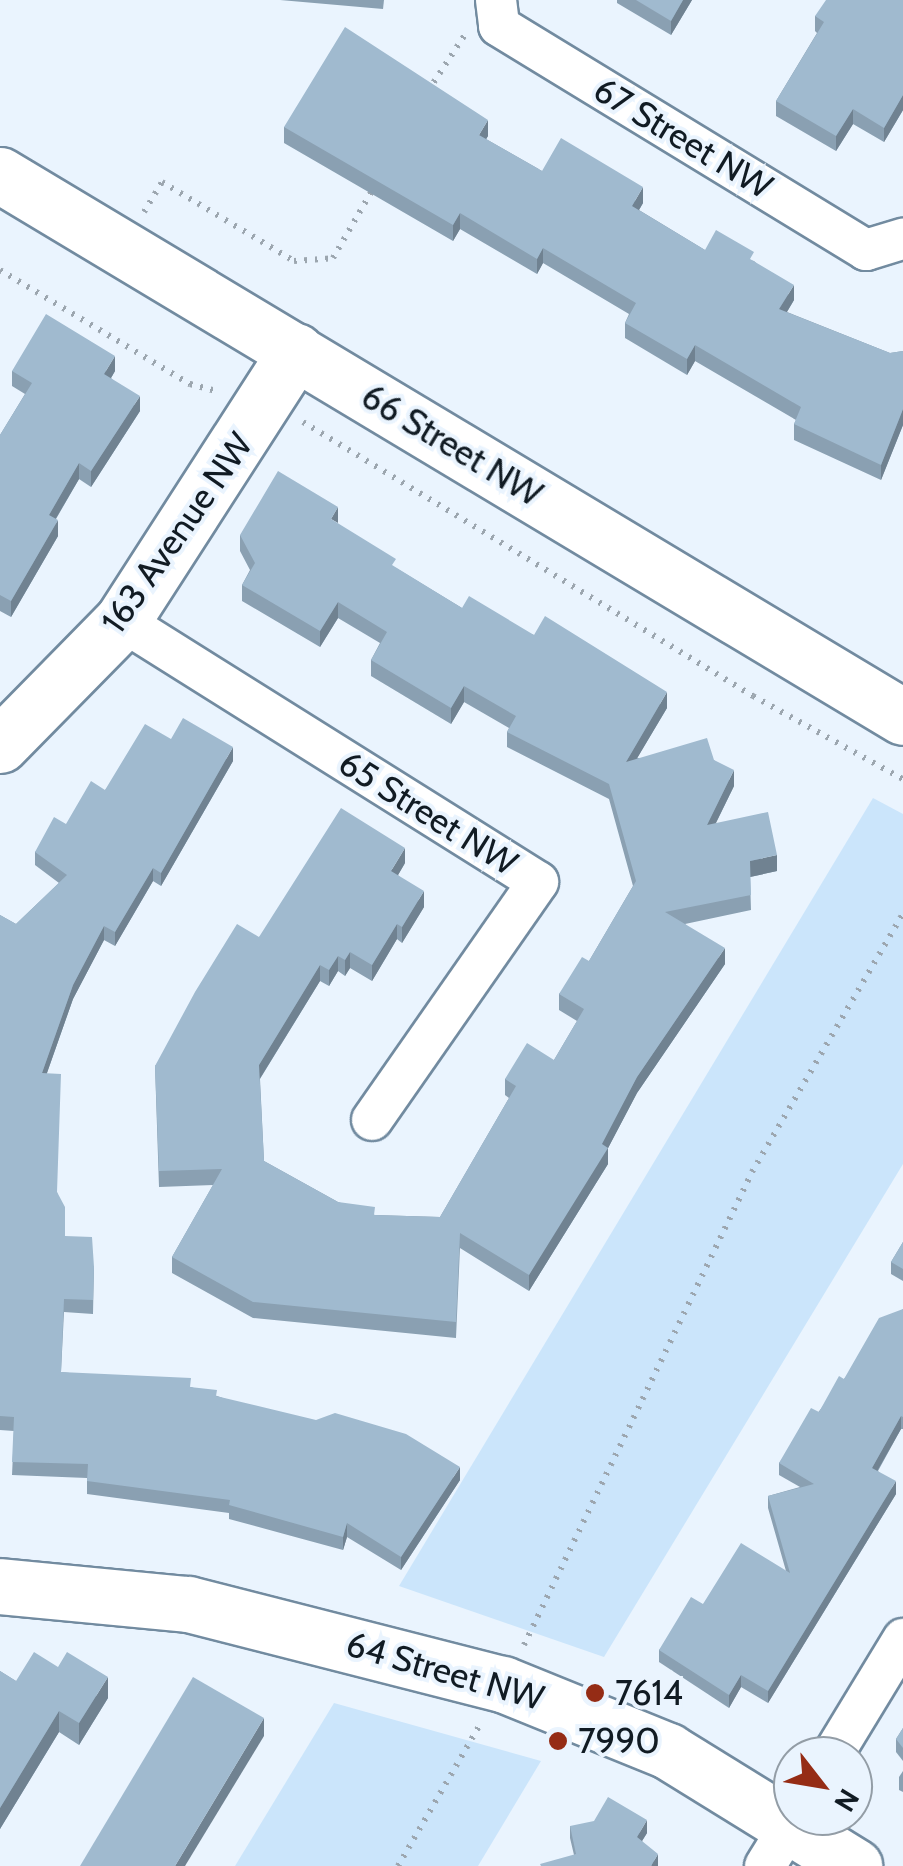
<!DOCTYPE html>
<html>
<head>
<meta charset="utf-8">
<style>
  body { margin:0 }
  #map { position:relative; width:903px; height:1866px; overflow:hidden; background:#eaf4fe; font-family:Cabin,sans-serif }
  div>[style] { position:absolute }
  [style*='--x'] { left:calc(var(--x)*1px); top:calc(var(--y)*1px); width:calc(var(--w)*1px); rotate:calc(var(--a)*1deg) }
  .green>* { inset:0; background:#cbe5fb }
  .path>* { height:6px; margin-top:-3px; transform-origin:0; background:repeating-linear-gradient(90deg,#9ca6af 0 2.5px,transparent 0 10.5px) }
  .roads { filter:drop-shadow(2px 0 #728ba0) drop-shadow(-2px 0 #728ba0) drop-shadow(0 2px #728ba0) drop-shadow(0 -2px #728ba0) }
  .street>* { height:40px; margin:-20px; padding:0 20px; transform-origin:20px; border-radius:20px; background:#fff }
  .secondary>* { height:55px; margin:-27.5px; padding:0 27.5px; transform-origin:27.5px; border-radius:27.5px; background:#fff }
  .wall>* { inset:0; background:#8aa0b2 }
  .shaded-wall>* { inset:0; background:#708291 }
  .building>* { inset:0; background:#a0bacf }
  .dots>* { width:28px; height:28px; translate:-50% -50%; box-sizing:border-box; border:5px solid #eaf4fe; border-radius:50% }
  span { translate:-50% -50%; white-space:nowrap; text-align:center; line-height:1.15; -webkit-text-stroke:8px #eaf4fe; paint-order:stroke }
  .street-label { font-size:35px; color:#111b23 }
  .poi-label { font-size:35px; color:#111b23 }
  .left { translate:0 -50%; text-align:left }
  .north { position:absolute; left:773px; top:1736px; width:100px; height:100px; box-sizing:border-box; background:#eaf4fe; border:2px solid #939da6; border-radius:50%; rotate:121deg; font-size:28px; font-weight:700; line-height:40px; text-align:center; color:#111b23 }
  .north::after { content:''; display:block; margin:auto; width:35px; height:45px; background:#952c15; clip-path:polygon(50% 0,100% 100%,50% 72%,0 100%) }
</style>
</head>
<body>
<div id="map">
  <div class="green">
    <div style="clip-path:polygon(873px 798px,903px 814px,903px 1164px,604px 1657px,399px 1586px)"></div>
    <div style="clip-path:polygon(334px 1703px,541px 1761px,478px 1866px,235px 1866px)"></div>
  </div>
  <div class="path">
    <div style="--x:428;--y:91;--w:66;--a:-56.8"></div>
    <div style="--x:144;--y:212;--w:35;--a:-59"></div>
    <div style="--x:162;--y:182;--w:154;--a:30.9"></div>
    <div style="--x:294;--y:261;--w:39;--a:-4"></div>
    <div style="--x:333;--y:258;--w:80;--a:-59.9"></div>
    <div style="--x:0;--y:270;--w:222;--a:31"></div>
    <div style="--x:190;--y:384;--w:27;--a:15"></div>
    <div style="--x:303;--y:422;--w:527;--a:31.34"></div>
    <div style="--x:753;--y:696;--w:171;--a:29"></div>
    <div style="--x:524;--y:1645;--w:525;--a:-64.26"></div>
    <div style="--x:752;--y:1172;--w:299;--a:-59.7"></div>
    <div style="--x:398;--y:1866;--w:162;--a:-59.9"></div>
  </div>
  <div class="roads">
    <div class="street">
      <div style="--x:496;--y:0;--w:26;--a:83"></div>
      <div style="--x:499;--y:26;--w:430;--a:31.4"></div>
      <div style="--x:866;--y:250;--w:39;--a:-17"></div>
      <div style="--x:122;--y:621;--w:491;--a:32.1"></div>
      <div style="--x:538;--y:882;--w:290;--a:124.9"></div>
      <div style="--x:832;--y:1756;--w:137;--a:-58.7"></div>
      <div style="--x:765;--y:1866;--w:59;--a:-58.2"></div>
    </div>
    <div class="secondary">
      <div style="--x:0;--y:175;--w:1053;--a:30.97"></div>
      <div style="--x:0;--y:745;--w:174;--a:-45.5"></div>
      <div style="--x:122;--y:621;--w:321;--a:-57.2"></div>
      <div style="--x:0;--y:1586;--w:189;--a:5.5"></div>
      <div style="--x:188;--y:1604;--w:325;--a:14.3"></div>
      <div style="--x:503;--y:1684;--w:178;--a:22.1"></div>
      <div style="--x:668;--y:1751;--w:219;--a:31.7"></div>
    </div>
  </div>
  <div class="wall">
    <div style="clip-path:polygon(280px 0,384px 0,383px 9px)"></div>
    <div style="clip-path:polygon(617px 0,692px 0,671px 35px,617px 3px)"></div>
    <div style="clip-path:polygon(903px 0,903px 110px,884px 142px,853px 124px,836px 151px,776px 116px,776px 101px,817px 33px,815px 31px,815px 16px)"></div>
    <div style="clip-path:polygon(284px 127px,488px 136px,486px 139px,542px 171px,643px 203px,639px 210px,705px 250px,754px 261px,794px 300px,787px 312px,890px 353px,903px 351px,903px 425px,881px 480px,794px 440px,794px 424px,796px 420px,695px 361px,687px 375px,625px 338px,625px 323px,629px 314px,543px 263px,537px 274px,460px 229px,453px 241px,284px 143px)"></div>
    <div style="clip-path:polygon(12px 371px,115px 371px,111px 378px,140px 411px,91px 487px,79px 479px,56px 519px,58px 536px,11px 617px,0 611px,0 435px,25px 394px,12px 386px)"></div>
    <div style="clip-path:polygon(240px 535px,396px 568px,462px 608px,534px 635px,667px 708px,637px 758px,714px 760px,734px 786px,716px 823px,777px 871px,750px 877px,751px 910px,685px 924px,725px 964px,637px 1093px,608px 1148px,608px 1164px,529px 1291px,460px 1248px,456px 1338px,253px 1318px,172px 1273px,172px 1257px,213px 1185px,159px 1187px,155px 1066px,259px 937px,405px 863px,398px 875px,424px 907px,402px 943px,397px 939px,372px 981px,350px 968px,345px 976px,338px 971px,329px 986px,320px 981px,260px 1079px,264px 1161px,338px 1202px,375px 1215px,440px 1217px,509px 1098px,505px 1095px,505px 1079px,554px 1060px,577px 1021px,559px 1010px,559px 994px,589px 961px,633px 886px,609px 799px,507px 747px,507px 732px,509px 728px,464px 702px,451px 724px,371px 676px,371px 660px,380px 643px,338px 618px,320px 647px,242px 601px,242px 585px,250px 570px,240px 551px)"></div>
    <div style="clip-path:polygon(171px 739px,233px 761px,161px 886px,153px 881px,115px 946px,104px 940px,73px 999px,47px 1073px,57px 1192px,65px 1236px,94px 1267px,93px 1314px,64px 1312px,61px 1372px,191px 1387px,460px 1480px,401px 1570px,347px 1537px,343px 1550px,229px 1519px,229px 1513px,87px 1494px,87px 1478px,12px 1475px,14px 1431px,0 1430px,0 915px,16px 924px,59px 883px,35px 865px,35px 852px,105px 790px)"></div>
    <div style="clip-path:polygon(903px 1242px,903px 1281px,891px 1274px,891px 1262px)"></div>
    <div style="clip-path:polygon(903px 1309px,903px 1429px,901px 1429px,878px 1471px,896px 1494px,768px 1703px,741px 1687px,729px 1708px,659px 1662px,659px 1650px,703px 1604px,786px 1571px,768px 1508px,768px 1496px,800px 1487px,779px 1475px,779px 1463px,844px 1379px)"></div>
    <div style="clip-path:polygon(0 1671px,16px 1681px,108px 1698px,79px 1745px,59px 1732px,0 1829px)"></div>
    <div style="clip-path:polygon(903px 1728px,903px 1761px,896px 1752px,896px 1739px)"></div>
    <div style="clip-path:polygon(903px 1771px,903px 1792px,899px 1790px,899px 1777px)"></div>
    <div style="clip-path:polygon(570px 1826px,647px 1833px,642px 1841px,658px 1866px,574px 1855px,570px 1838px)"></div>
  </div>
  <div class="shaded-wall">
    <div style="clip-path:polygon(683px 0,692px 0,671px 35px,671px 21px)"></div>
    <div style="clip-path:polygon(903px 95px,903px 110px,884px 142px,884px 128px)"></div>
    <div style="clip-path:polygon(853px 109px,853px 124px,836px 151px,836px 136px)"></div>
    <div style="clip-path:polygon(488px 120px,488px 136px,479px 151px,479px 135px)"></div>
    <div style="clip-path:polygon(643px 187px,643px 203px,632px 222px,632px 206px)"></div>
    <div style="clip-path:polygon(460px 213px,460px 229px,453px 241px,453px 225px)"></div>
    <div style="clip-path:polygon(543px 248px,543px 263px,537px 274px,537px 259px)"></div>
    <div style="clip-path:polygon(794px 285px,794px 300px,779px 325px,779px 309px)"></div>
    <div style="clip-path:polygon(695px 345px,695px 361px,687px 375px,687px 359px)"></div>
    <div style="clip-path:polygon(115px 356px,115px 371px,104px 390px,104px 374px)"></div>
    <div style="clip-path:polygon(140px 396px,140px 411px,91px 487px,91px 471px)"></div>
    <div style="clip-path:polygon(903px 409px,903px 425px,881px 480px,881px 465px)"></div>
    <div style="clip-path:polygon(79px 463px,79px 479px,49px 530px,49px 515px)"></div>
    <div style="clip-path:polygon(338px 507px,338px 523px,331px 519px)"></div>
    <div style="clip-path:polygon(58px 520px,58px 536px,11px 617px,11px 601px)"></div>
    <div style="clip-path:polygon(338px 602px,338px 618px,320px 647px,320px 631px)"></div>
    <div style="clip-path:polygon(464px 686px,464px 702px,451px 724px,451px 708px)"></div>
    <div style="clip-path:polygon(667px 692px,667px 708px,626px 777px,626px 762px)"></div>
    <div style="clip-path:polygon(233px 747px,233px 761px,161px 886px,161px 873px)"></div>
    <div style="clip-path:polygon(734px 770px,734px 786px,707px 841px,707px 825px)"></div>
    <div style="clip-path:polygon(405px 848px,405px 863px,391px 887px,391px 871px)"></div>
    <div style="clip-path:polygon(777px 855px,777px 871px,750px 877px,750px 861px)"></div>
    <div style="clip-path:polygon(153px 868px,153px 881px,115px 946px,115px 932px)"></div>
    <div style="clip-path:polygon(424px 891px,424px 907px,402px 943px,402px 927px)"></div>
    <div style="clip-path:polygon(397px 924px,397px 939px,372px 981px,372px 965px)"></div>
    <div style="clip-path:polygon(104px 926px,104px 940px,73px 999px,42px 1087px,42px 1073px,73px 985px)"></div>
    <div style="clip-path:polygon(725px 948px,725px 964px,637px 1093px,606px 1152px,608px 1148px,608px 1164px,529px 1291px,529px 1275px,637px 1077px)"></div>
    <div style="clip-path:polygon(350px 952px,350px 968px,345px 976px,345px 960px)"></div>
    <div style="clip-path:polygon(338px 956px,338px 971px,329px 986px,329px 970px)"></div>
    <div style="clip-path:polygon(320px 965px,320px 981px,259px 1080px,259px 1065px)"></div>
    <div style="clip-path:polygon(901px 1416px,901px 1429px,872px 1480px,872px 1468px)"></div>
    <div style="clip-path:polygon(460px 1467px,460px 1480px,401px 1570px,401px 1557px)"></div>
    <div style="clip-path:polygon(896px 1481px,896px 1494px,768px 1703px,768px 1691px)"></div>
    <div style="clip-path:polygon(347px 1523px,347px 1537px,343px 1550px,343px 1537px)"></div>
    <div style="clip-path:polygon(741px 1675px,741px 1687px,729px 1708px,729px 1695px)"></div>
    <div style="clip-path:polygon(108px 1677px,108px 1698px,79px 1745px,79px 1723px)"></div>
    <div style="clip-path:polygon(59px 1711px,59px 1732px,0 1829px,0 1808px)"></div>
    <div style="clip-path:polygon(264px 1718px,264px 1736px,185px 1866px,175px 1866px)"></div>
    <div style="clip-path:polygon(647px 1820px,647px 1833px,637px 1849px,637px 1837px)"></div>
    <div style="clip-path:polygon(658px 1854px,658px 1866px,651px 1866px)"></div>
  </div>
  <div class="building">
    <div style="clip-path:polygon(636px 0,683px 0,671px 21px)"></div>
    <div style="clip-path:polygon(826px 0,903px 0,903px 95px,884px 128px,853px 109px,836px 136px,776px 101px,824px 22px,815px 16px)"></div>
    <div style="clip-path:polygon(345px 27px,488px 120px,479px 135px,542px 171px,561px 138px,643px 187px,632px 206px,705px 250px,716px 230px,754px 252px,750px 259px,794px 285px,779px 309px,890px 353px,903px 351px,903px 409px,881px 465px,794px 424px,801px 407px,695px 345px,687px 359px,625px 323px,636px 303px,543px 248px,537px 259px,460px 213px,453px 225px,284px 127px)"></div>
    <div style="clip-path:polygon(46px 314px,115px 356px,104px 374px,140px 396px,91px 471px,79px 463px,49px 515px,58px 520px,11px 601px,0 595px,0 435px,32px 383px,12px 371px)"></div>
    <div style="clip-path:polygon(278px 471px,338px 507px,331px 519px,396px 559px,392px 565px,462px 608px,469px 596px,534px 635px,545px 616px,667px 692px,626px 762px,707px 738px,714px 760px,734px 770px,707px 825px,768px 812px,777px 855px,750px 861px,751px 895px,665px 912px,725px 948px,637px 1077px,602px 1144px,608px 1148px,529px 1275px,460px 1233px,456px 1322px,253px 1302px,172px 1257px,222px 1169px,159px 1171px,155px 1066px,195px 992px,237px 924px,259px 937px,341px 808px,405px 848px,391px 871px,424px 891px,402px 927px,397px 924px,372px 965px,350px 952px,345px 960px,338px 956px,329px 970px,320px 965px,259px 1065px,264px 1161px,338px 1202px,375px 1207px,374px 1215px,440px 1217px,516px 1086px,505px 1079px,527px 1043px,554px 1060px,584px 1009px,559px 994px,582px 957px,589px 961px,636px 881px,609px 784px,507px 732px,516px 716px,464px 686px,451px 708px,371px 660px,387px 632px,338px 602px,320px 631px,242px 585px,255px 563px,240px 535px)"></div>
    <div style="clip-path:polygon(183px 718px,233px 747px,161px 873px,153px 868px,115px 932px,104px 926px,73px 985px,42px 1073px,61px 1074px,57px 1192px,65px 1207px,65px 1236px,92px 1237px,94px 1267px,93px 1300px,64px 1299px,61px 1372px,191px 1378px,190px 1387px,217px 1390px,216px 1396px,316px 1420px,335px 1413px,406px 1434px,460px 1467px,401px 1557px,347px 1523px,343px 1537px,229px 1505px,230px 1500px,87px 1481px,88px 1464px,12px 1462px,14px 1417px,0 1416px,0 915px,16px 924px,67px 875px,35px 852px,54px 817px,66px 824px,91px 781px,105px 790px,145px 724px,171px 739px)"></div>
    <div style="clip-path:polygon(903px 1242px,903px 1269px,891px 1262px)"></div>
    <div style="clip-path:polygon(903px 1309px,903px 1417px,901px 1416px,872px 1468px,896px 1481px,768px 1691px,741px 1675px,729px 1695px,659px 1650px,691px 1597px,703px 1604px,741px 1543px,790px 1573px,768px 1496px,814px 1484px,779px 1463px,811px 1408px,819px 1412px,839px 1376px,844px 1379px,879px 1318px)"></div>
    <div style="clip-path:polygon(34px 1652px,58px 1667px,67px 1652px,108px 1677px,79px 1723px,59px 1711px,0 1808px,0 1671px,16px 1681px)"></div>
    <div style="clip-path:polygon(193px 1677px,264px 1718px,175px 1866px,80px 1866px)"></div>
    <div style="clip-path:polygon(903px 1728px,903px 1748px,896px 1739px)"></div>
    <div style="clip-path:polygon(608px 1797px,647px 1820px,637px 1837px,658px 1854px,651px 1866px,541px 1866px,540px 1864px,576px 1854px,570px 1826px,594px 1821px)"></div>
  </div>
  <div class="dots">
    <div style="left:595px;top:1693px;background:#952c15"></div>
    <div style="left:558px;top:1741px;background:#952c15"></div>
  </div>
  <div class="street-label">
    <span style="left:683px;top:138px;rotate:31deg">67 Street NW</span>
    <span style="left:452px;top:445px;rotate:31deg">66 Street NW</span>
    <span style="left:177px;top:533px;rotate:-55deg">163 Avenue NW</span>
    <span style="left:428px;top:813px;rotate:32deg">65 Street NW</span>
    <span style="left:445px;top:1671px;rotate:16deg">64 Street NW</span>
  </div>
  <div class="poi-label">
    <span class="left" style="left:615px;top:1693px">7614</span>
    <span class="left" style="left:578px;top:1741px">7990</span>
  </div>
  <div class="north">N</div>
</div>
</body>
</html>
